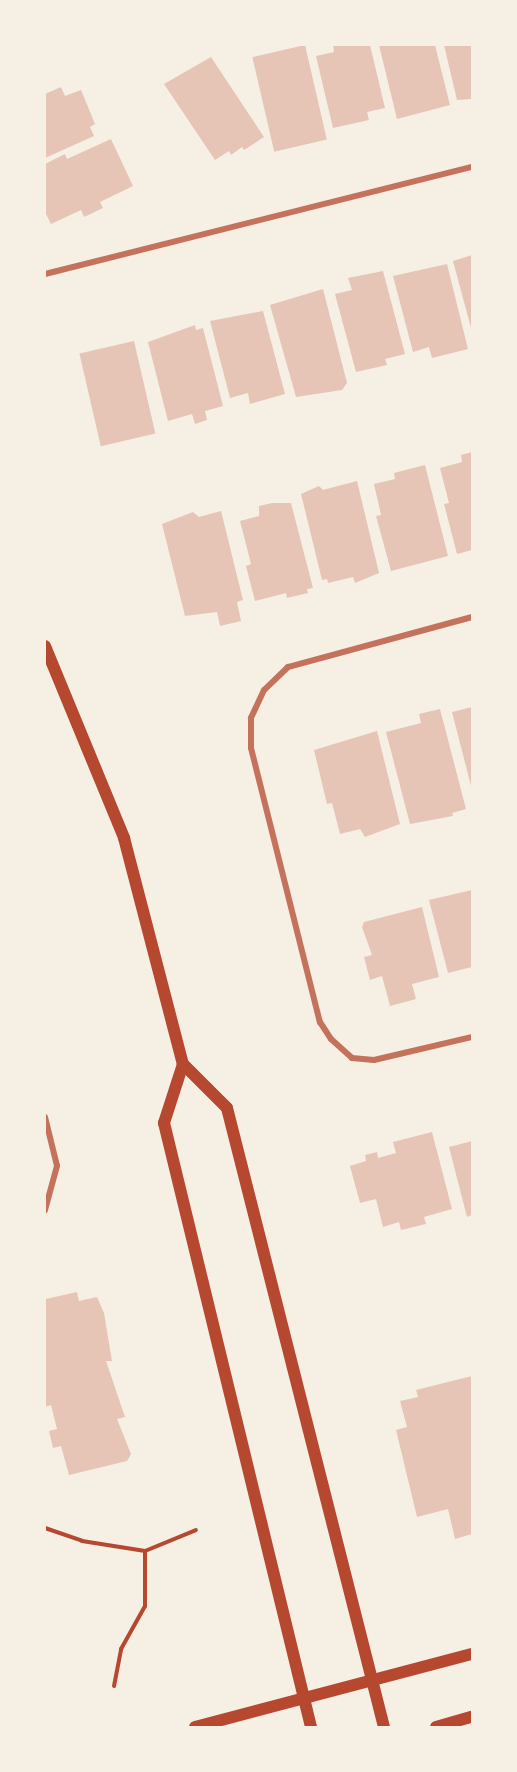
<!DOCTYPE html>
<html>
<head>
<meta charset="utf-8">
<style>
  body { margin:0 }
  #map { position:relative; width:517px; height:1772px; overflow:hidden; background:#f6efe4; font-family:"DM Sans",sans-serif }
  div>[style] { position:absolute }
  [style*='--x'] { left:calc(var(--x)*1px); top:calc(var(--y)*1px); width:calc(var(--w)*1px); rotate:calc(var(--a)*1deg) }
  .building>* { inset:0; background:#e6c5b7; transform-origin:0 0 }
  .path>* { height:4px; margin:-2px; padding:0 2px; transform-origin:2px; border-radius:2px; background:#b5482f }
  .minor>* { height:6px; margin:-3px; padding:0 3px; transform-origin:3px; border-radius:3px; background:#c5725c }
  .secondary>* { height:12px; margin:-6px; padding:0 6px; transform-origin:6px; border-radius:6px; background:#b5482f }
  span { translate:-50% -50%; white-space:nowrap; text-align:center; line-height:1.15; -webkit-text-stroke:6px #f6efe4; paint-order:stroke }
  .frame { position:absolute; inset:0; border:46px solid #f6efe4; pointer-events:none }
</style>
</head>
<body>
<div id="map">
  <div class="building">
    <div style="left:305px;top:45px;width:97px;height:54px;rotate:77deg"></div>
    <div style="clip-path:polygon(333px 45px,370px 45px,385px 108px,367px 112px,369px 120px,333px 128px,316px 56px,334px 52px)"></div>
    <div style="clip-path:polygon(379px 45px,435px 45px,450px 105px,397px 119px)"></div>
    <div style="clip-path:polygon(444px 45px,472px 45px,472px 99px,457px 100px)"></div>
    <div style="clip-path:polygon(211px 57px,264px 137px,244px 150px,242px 147px,231px 155px,229px 151px,215px 160px,164px 84px)"></div>
    <div style="clip-path:polygon(61px 87px,65px 96px,81px 90px,95px 124px,90px 127px,94px 136px,45px 158px,45px 94px)"></div>
    <div style="clip-path:polygon(111px 139px,133px 186px,100px 202px,103px 208px,84px 217px,81px 210px,51px 224px,45px 212px,45px 164px,65px 154px,67px 159px)"></div>
    <div style="clip-path:polygon(472px 255px,472px 328px,471px 328px,453px 261px)"></div>
    <div style="clip-path:polygon(447px 264px,468px 349px,432px 358px,429px 347px,413px 352px,393px 276px)"></div>
    <div style="clip-path:polygon(383px 271px,405px 354px,385px 359px,387px 365px,356px 372px,335px 294px,352px 290px,348px 278px)"></div>
    <div style="clip-path:polygon(323px 289px,347px 383px,342px 390px,296px 397px,270px 305px)"></div>
    <div style="clip-path:polygon(263px 311px,285px 394px,250px 404px,248px 393px,230px 398px,210px 321px)"></div>
    <div style="clip-path:polygon(195px 325px,196px 330px,203px 328px,223px 406px,205px 411px,207px 420px,195px 424px,192px 414px,168px 421px,148px 342px)"></div>
    <div style="left:134px;top:341px;width:95px;height:56px;rotate:77deg"></div>
    <div style="clip-path:polygon(472px 452px,472px 550px,457px 554px,444px 504px,449px 503px,440px 468px,462px 462px,461px 455px)"></div>
    <div style="clip-path:polygon(425px 465px,448px 556px,391px 571px,376px 516px,381px 515px,374px 484px,395px 479px,394px 473px)"></div>
    <div style="clip-path:polygon(357px 481px,379px 573px,355px 583px,353px 577px,328px 583px,327px 579px,322px 580px,301px 494px,319px 486px,323px 490px)"></div>
    <div style="clip-path:polygon(272px 503px,291px 503px,313px 588px,307px 589px,308px 593px,287px 598px,286px 593px,255px 601px,246px 566px,251px 564px,240px 521px,259px 516px,259px 506px)"></div>
    <div style="clip-path:polygon(221px 511px,243px 600px,237px 602px,241px 621px,220px 626px,217px 612px,185px 616px,162px 524px,193px 512px,199px 517px)"></div>
    <div style="clip-path:polygon(472px 707px,472px 786px,471px 786px,452px 712px)"></div>
    <div style="clip-path:polygon(440px 709px,466px 809px,452px 813px,453px 816px,410px 824px,386px 732px,421px 723px,419px 714px)"></div>
    <div style="clip-path:polygon(377px 731px,400px 824px,365px 837px,360px 829px,340px 834px,332px 803px,327px 804px,314px 750px)"></div>
    <div style="clip-path:polygon(472px 890px,472px 967px,448px 973px,429px 900px)"></div>
    <div style="clip-path:polygon(422px 907px,439px 977px,412px 984px,416px 999px,390px 1006px,382px 976px,370px 980px,364px 957px,372px 955px,362px 927px,364px 922px)"></div>
    <div style="clip-path:polygon(432px 1132px,452px 1209px,424px 1217px,426px 1224px,401px 1230px,399px 1222px,383px 1227px,376px 1199px,360px 1203px,350px 1166px,366px 1161px,365px 1155px,377px 1152px,378px 1158px,396px 1153px,393px 1142px)"></div>
    <div style="clip-path:polygon(472px 1141px,472px 1215px,467px 1217px,449px 1147px)"></div>
    <div style="clip-path:polygon(77px 1292px,79px 1301px,97px 1297px,104px 1313px,112px 1361px,106px 1361px,125px 1417px,117px 1419px,131px 1454px,127px 1461px,69px 1475px,61px 1446px,53px 1448px,49px 1431px,57px 1429px,51px 1405px,45px 1407px,45px 1308px,46px 1299px)"></div>
    <div style="clip-path:polygon(472px 1376px,472px 1534px,455px 1539px,448px 1509px,417px 1517px,396px 1430px,407px 1427px,400px 1401px,418px 1397px,416px 1390px)"></div>
  </div>
  <div class="path">
    <div style="--x:45;--y:1528;--w:39;--a:19"></div>
    <div style="--x:82;--y:1541;--w:64;--a:9"></div>
    <div style="--x:114;--y:1686;--w:38;--a:-79"></div>
    <div style="--x:121;--y:1649;--w:49;--a:-60.8"></div>
    <div style="--x:145;--y:1606;--w:55;--a:-90"></div>
    <div style="--x:145;--y:1551;--w:55;--a:-22.4"></div>
  </div>
  <div class="minor">
    <div style="--x:45;--y:274;--w:440;--a:-14.1"></div>
    <div style="--x:472;--y:617;--w:191;--a:164.8"></div>
    <div style="--x:288;--y:667;--w:33;--a:136"></div>
    <div style="--x:264;--y:690;--w:31;--a:115"></div>
    <div style="--x:251;--y:718;--w:30;--a:90"></div>
    <div style="--x:251;--y:748;--w:283;--a:75.9"></div>
    <div style="--x:320;--y:1022;--w:20;--a:57"></div>
    <div style="--x:331;--y:1039;--w:28;--a:42"></div>
    <div style="--x:352;--y:1058;--w:22;--a:5"></div>
    <div style="--x:374;--y:1060;--w:101;--a:-13.2"></div>
    <div style="--x:45;--y:1117;--w:50;--a:76.2"></div>
    <div style="--x:57;--y:1166;--w:46;--a:105.3"></div>
  </div>
  <div class="secondary">
    <div style="--x:45;--y:646;--w:208;--a:67.6"></div>
    <div style="--x:124;--y:838;--w:234;--a:75.4"></div>
    <div style="--x:183;--y:1064;--w:62;--a:45"></div>
    <div style="--x:227;--y:1108;--w:639;--a:75.77"></div>
    <div style="--x:183;--y:1064;--w:62;--a:107.9"></div>
    <div style="--x:164;--y:1123;--w:622;--a:76.32"></div>
    <div style="--x:195;--y:1727;--w:286;--a:-14.8"></div>
    <div style="--x:436;--y:1727;--w:37;--a:-16"></div>
  </div>
  <div class="frame"></div>
</div>
</body>
</html>
